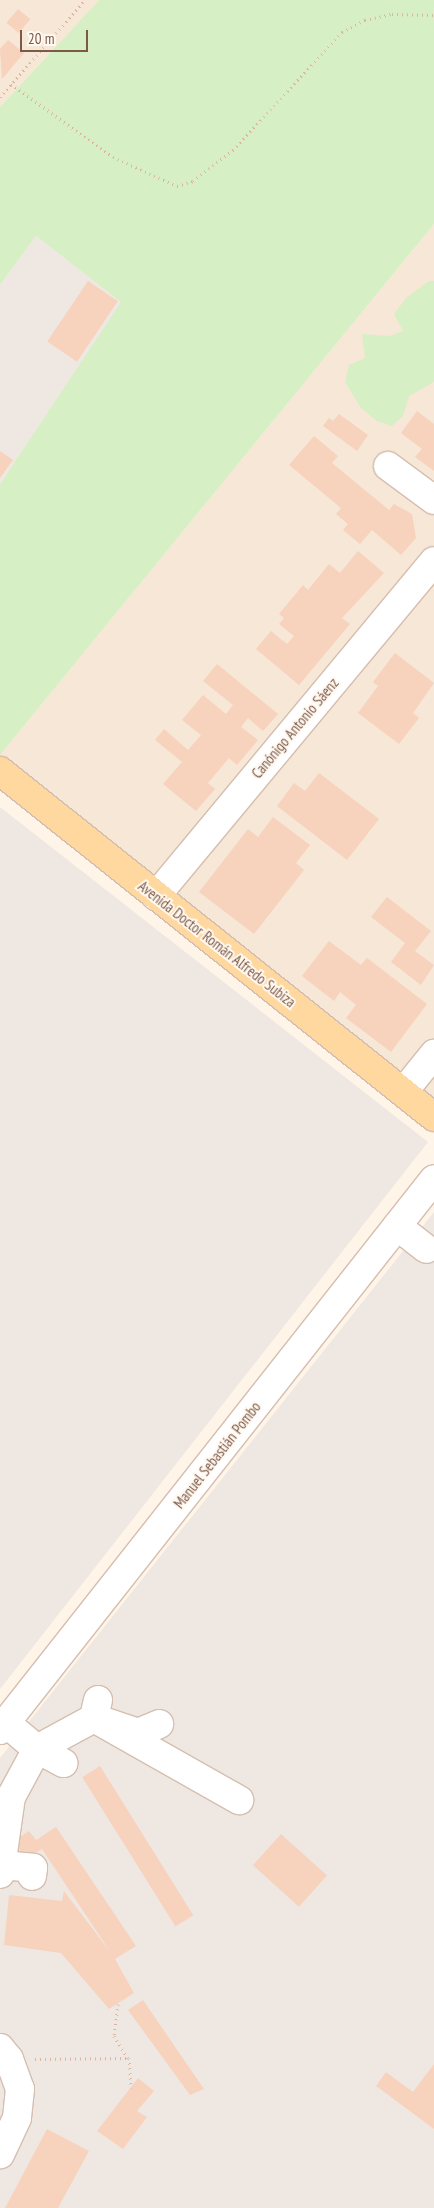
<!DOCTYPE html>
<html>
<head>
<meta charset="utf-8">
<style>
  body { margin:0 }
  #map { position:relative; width:434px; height:2208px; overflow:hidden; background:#fef5e8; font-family:"PT Sans Narrow",sans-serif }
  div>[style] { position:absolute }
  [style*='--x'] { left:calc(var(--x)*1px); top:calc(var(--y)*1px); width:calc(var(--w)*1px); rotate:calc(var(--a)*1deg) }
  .residential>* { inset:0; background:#f7e7d6 }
  .industrial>* { inset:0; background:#efe8e2 }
  .green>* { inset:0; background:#d7efc4 }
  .building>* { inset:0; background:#f7d2bd; transform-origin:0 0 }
  .path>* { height:3px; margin-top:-1.5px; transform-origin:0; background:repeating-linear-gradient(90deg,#ddb59f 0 1px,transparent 0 5px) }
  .roads { filter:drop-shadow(1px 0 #d5beaf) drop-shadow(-1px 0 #d5beaf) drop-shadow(0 1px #d5beaf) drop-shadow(0 -1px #d5beaf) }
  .minor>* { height:28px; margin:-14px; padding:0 14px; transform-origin:14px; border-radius:14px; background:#fff }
  .major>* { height:28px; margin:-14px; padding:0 14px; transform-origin:14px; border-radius:14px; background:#ffd89f }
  span { translate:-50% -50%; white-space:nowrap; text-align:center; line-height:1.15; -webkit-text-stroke:4px #fff9f1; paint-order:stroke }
  .street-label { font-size:15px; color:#7d5948 }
  .scale { position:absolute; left:20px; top:30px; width:68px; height:22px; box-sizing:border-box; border:2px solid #7d5948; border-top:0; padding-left:6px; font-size:15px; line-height:18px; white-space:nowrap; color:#7d5948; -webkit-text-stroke:4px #fff9f1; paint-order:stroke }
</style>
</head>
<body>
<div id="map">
  <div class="residential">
    <div style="clip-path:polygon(0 0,99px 0,0 107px)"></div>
    <div style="clip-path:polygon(434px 224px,434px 1117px,0 771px,0 755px)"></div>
  </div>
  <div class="industrial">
    <div style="clip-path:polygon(36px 236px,122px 302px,0 484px,0 285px)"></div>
    <div style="clip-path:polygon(0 807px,428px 1142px,0 1689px)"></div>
    <div style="clip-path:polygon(434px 1212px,434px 2208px,0 2208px,0 1758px)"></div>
  </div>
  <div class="green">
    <div style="clip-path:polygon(99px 0,434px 0,434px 224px,0 755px,0 484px,121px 302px,36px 236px,0 285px,0 107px)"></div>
    <div style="clip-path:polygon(429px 281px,434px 281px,434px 382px,409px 396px,403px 416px,392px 426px,377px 421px,361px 408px,345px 382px,349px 365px,365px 358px,362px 334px,390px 336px,403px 331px,394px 314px,406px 298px)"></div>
  </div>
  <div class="building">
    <div style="left:18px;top:9px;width:16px;height:18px;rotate:40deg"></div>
    <div style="clip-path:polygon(8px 40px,24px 53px,2px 79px,0 49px)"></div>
    <div style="left:88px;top:281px;width:36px;height:73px;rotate:34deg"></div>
    <div style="clip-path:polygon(417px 411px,434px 424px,434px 471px,415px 457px,422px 449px,401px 433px)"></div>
    <div style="clip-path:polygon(339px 414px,368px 435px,357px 451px,323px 426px,329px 418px,333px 421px)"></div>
    <div style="clip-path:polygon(314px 436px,338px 456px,332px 463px,389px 510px,394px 504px,412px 514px,416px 538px,401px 555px,372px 530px,360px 544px,343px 530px,348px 524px,336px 514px,341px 508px,289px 465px)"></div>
    <div style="clip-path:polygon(0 451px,13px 460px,0 478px)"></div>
    <div style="clip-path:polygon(358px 551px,384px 573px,342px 618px,350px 624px,299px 685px,256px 649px,271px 631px,287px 644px,294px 636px,279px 624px,284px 618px,279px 614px,303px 585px,308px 590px,329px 564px,340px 573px)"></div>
    <div style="clip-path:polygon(395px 653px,434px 683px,413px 713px,419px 718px,399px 744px,358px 713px,378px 686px,373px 682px)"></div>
    <div style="clip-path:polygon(217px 664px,278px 714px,263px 731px,248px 718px,241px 727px,258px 740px,237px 765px,229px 758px,208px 783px,215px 789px,196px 811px,163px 784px,182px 762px,155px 740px,164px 729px,188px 750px,201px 735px,182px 720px,203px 695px,226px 714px,233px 705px,203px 681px)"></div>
    <div style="clip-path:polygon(319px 773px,379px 819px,347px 860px,277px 806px,294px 783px,305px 791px)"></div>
    <div style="clip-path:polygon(273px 817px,310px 845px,296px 863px,304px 870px,254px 934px,199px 892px,248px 829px,258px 837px)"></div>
    <div style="clip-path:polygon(387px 897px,431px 931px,415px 951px,434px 965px,421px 985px,391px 962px,405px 943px,371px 917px)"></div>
    <div style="clip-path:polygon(329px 941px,361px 965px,367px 958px,427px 1004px,391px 1052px,346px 1018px,356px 1005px,340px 992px,334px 1001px,302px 976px)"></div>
    <div style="left:100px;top:1766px;width:176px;height:21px;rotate:58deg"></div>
    <div style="clip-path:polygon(56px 1827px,136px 1946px,115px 1959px,134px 1993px,109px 2009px,61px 1953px,4px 1945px,9px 1895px,62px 1901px,64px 1891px,111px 1953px,42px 1849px,26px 1859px,14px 1841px,29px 1831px,36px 1840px)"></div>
    <div style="left:281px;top:1834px;width:62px;height:42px;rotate:42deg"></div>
    <div style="clip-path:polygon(143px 2000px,204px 2089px,190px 2095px,128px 2010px)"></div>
    <div style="clip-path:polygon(434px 2064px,434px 2129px,376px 2086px,386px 2072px,413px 2092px)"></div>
    <div style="clip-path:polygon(138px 2078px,154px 2091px,137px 2111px,147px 2117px,123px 2149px,97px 2131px)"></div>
    <div style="clip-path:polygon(47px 2129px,89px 2151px,58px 2208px,5px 2208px)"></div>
  </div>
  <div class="path">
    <div style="--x:11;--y:84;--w:125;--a:35.6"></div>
    <div style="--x:113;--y:157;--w:70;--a:24.4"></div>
    <div style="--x:177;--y:186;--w:17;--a:-17"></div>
    <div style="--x:193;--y:181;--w:51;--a:-37.8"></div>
    <div style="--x:233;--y:150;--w:161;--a:-47.3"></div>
    <div style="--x:342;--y:32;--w:26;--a:-28"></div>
    <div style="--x:365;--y:20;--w:28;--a:-13"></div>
    <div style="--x:392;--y:14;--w:42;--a:1.4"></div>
    <div style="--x:0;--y:97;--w:129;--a:-48.8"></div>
    <div style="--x:118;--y:2004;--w:32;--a:97"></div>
    <div style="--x:114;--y:2036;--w:26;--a:58"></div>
    <div style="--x:35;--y:2059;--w:94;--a:-0.6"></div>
    <div style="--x:129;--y:2058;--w:30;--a:86"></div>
  </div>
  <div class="roads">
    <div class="minor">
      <div style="--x:388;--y:466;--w:57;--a:36.5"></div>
      <div style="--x:156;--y:896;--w:435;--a:-50.3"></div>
      <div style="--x:404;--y:1091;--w:48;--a:-51"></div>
      <div style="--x:397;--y:1226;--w:37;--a:38"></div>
      <div style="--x:98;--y:1700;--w:18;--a:103"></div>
      <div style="--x:94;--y:1718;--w:167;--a:29.5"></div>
      <div style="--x:6;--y:1723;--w:40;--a:40"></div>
      <div style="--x:37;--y:1749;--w:65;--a:-28.5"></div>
      <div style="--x:94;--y:1718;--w:46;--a:18.8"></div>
      <div style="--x:138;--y:1733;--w:23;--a:-23"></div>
      <div style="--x:0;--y:1730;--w:701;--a:-51.77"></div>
      <div style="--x:1;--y:1865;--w:32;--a:5"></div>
      <div style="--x:33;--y:1868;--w:8;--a:97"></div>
      <div style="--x:0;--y:1874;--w:78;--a:-81.9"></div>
      <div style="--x:11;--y:1797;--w:55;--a:-61.6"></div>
      <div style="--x:37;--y:1749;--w:30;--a:28"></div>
      <div style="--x:0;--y:2048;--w:14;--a:51"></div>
      <div style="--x:9;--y:2059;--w:32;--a:70"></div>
      <div style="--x:20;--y:2089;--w:29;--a:96"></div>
      <div style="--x:17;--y:2118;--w:40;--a:115"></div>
    </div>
    <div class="major">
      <div style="--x:0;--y:771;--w:555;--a:38.56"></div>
    </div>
  </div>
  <div class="street-label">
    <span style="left:295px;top:728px;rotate:-50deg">Canónigo Antonio Sáenz</span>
    <span style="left:217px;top:944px;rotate:38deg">Avenida Doctor Román Alfredo Subiza</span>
    <span style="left:217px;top:1455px;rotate:-52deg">Manuel Sebastián Pombo</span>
  </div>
  <div class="scale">20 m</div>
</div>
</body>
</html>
